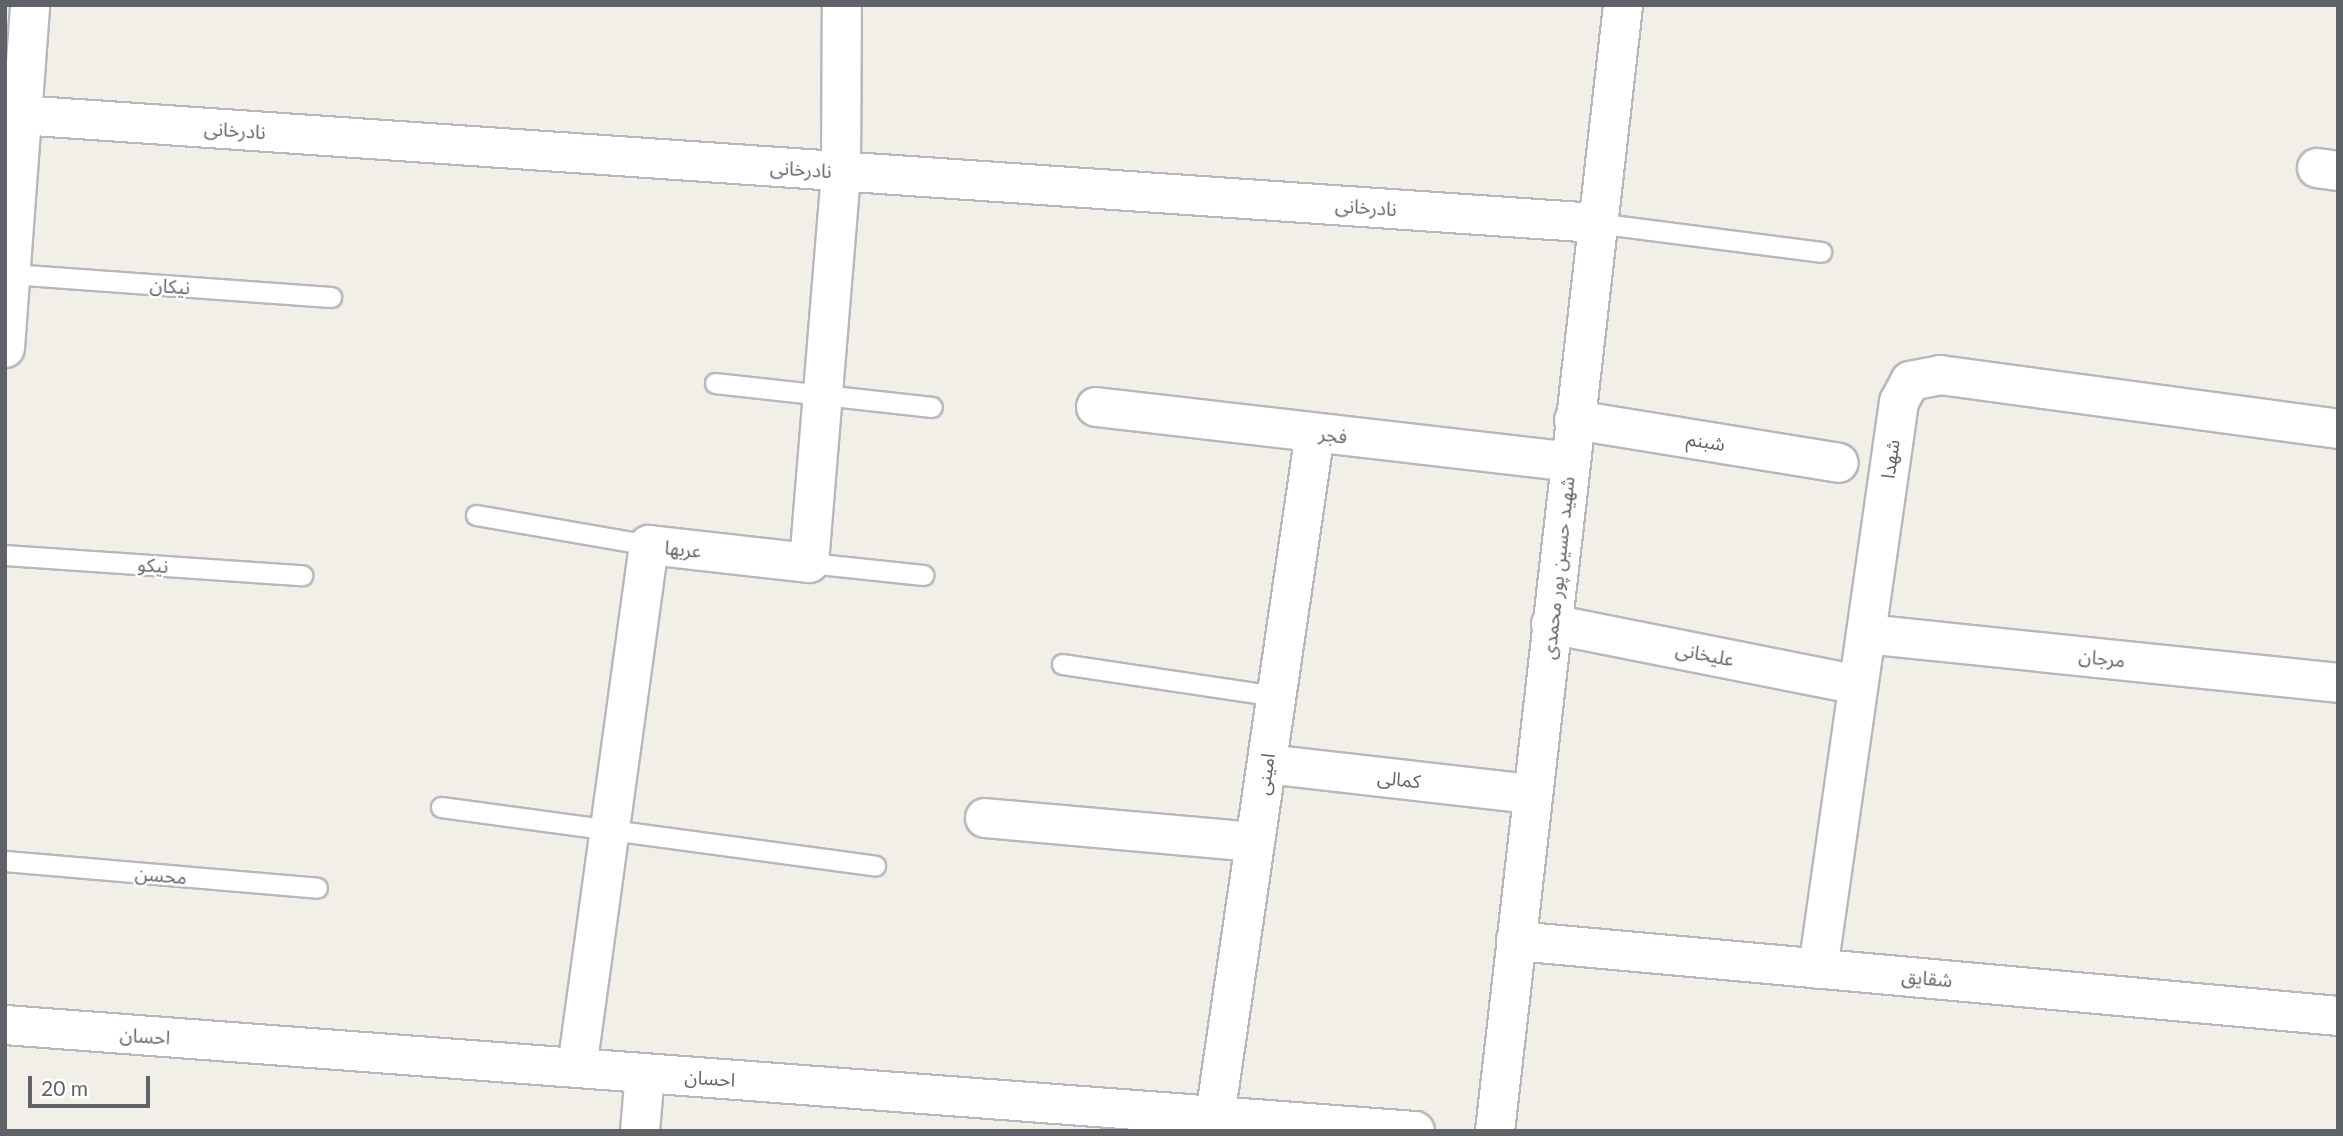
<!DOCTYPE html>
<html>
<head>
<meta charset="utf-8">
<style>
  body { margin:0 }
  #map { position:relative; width:2343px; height:1136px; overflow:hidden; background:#f1efe8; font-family:Lato,"Noto Sans Arabic",sans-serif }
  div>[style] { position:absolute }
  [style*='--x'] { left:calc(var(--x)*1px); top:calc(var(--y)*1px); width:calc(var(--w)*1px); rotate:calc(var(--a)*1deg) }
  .roads { filter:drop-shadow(2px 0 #b5b8bc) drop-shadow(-2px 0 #b5b8bc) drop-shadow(0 2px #b5b8bc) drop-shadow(0 -2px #b5b8bc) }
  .service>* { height:19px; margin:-9.5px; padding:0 9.5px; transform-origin:9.5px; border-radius:9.5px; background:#fff }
  .minor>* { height:38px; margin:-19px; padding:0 19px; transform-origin:19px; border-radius:19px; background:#fff }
  .tertiary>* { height:38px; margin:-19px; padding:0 19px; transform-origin:19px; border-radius:19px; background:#fff }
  span { translate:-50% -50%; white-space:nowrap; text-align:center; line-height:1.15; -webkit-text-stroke:5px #fff; paint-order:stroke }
  .street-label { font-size:19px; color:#5f6368 }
  .frame { position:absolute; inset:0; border:7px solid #5f6368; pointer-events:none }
  .scale { position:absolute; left:28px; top:1076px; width:122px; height:32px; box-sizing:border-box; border:4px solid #5f6368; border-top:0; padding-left:9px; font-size:21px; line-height:24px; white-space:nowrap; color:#5f6368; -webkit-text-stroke:5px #fff; paint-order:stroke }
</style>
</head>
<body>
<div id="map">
  <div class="roads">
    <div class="service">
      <div style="--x:1596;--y:223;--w:227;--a:7.3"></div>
      <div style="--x:10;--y:274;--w:322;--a:4.1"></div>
      <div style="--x:715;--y:383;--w:218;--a:6.3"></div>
      <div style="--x:476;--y:515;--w:176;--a:9.8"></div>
      <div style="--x:5;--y:555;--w:298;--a:3.9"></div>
      <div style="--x:809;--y:563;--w:115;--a:6"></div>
      <div style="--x:1062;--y:664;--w:216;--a:8.5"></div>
      <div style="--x:441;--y:807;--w:438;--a:7.7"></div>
      <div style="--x:5;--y:861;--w:313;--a:4.9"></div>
    </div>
    <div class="minor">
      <div style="--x:5;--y:114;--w:1595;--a:3.92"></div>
      <div style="--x:2317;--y:168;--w:21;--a:8"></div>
      <div style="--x:1096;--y:407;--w:476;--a:6.6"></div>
      <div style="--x:1574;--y:420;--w:268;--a:9.2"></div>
      <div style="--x:1551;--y:624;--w:313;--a:11.2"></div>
      <div style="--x:1866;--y:634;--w:475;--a:5.9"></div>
      <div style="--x:1267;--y:764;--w:267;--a:6.5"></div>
      <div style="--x:985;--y:818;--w:271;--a:5.1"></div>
      <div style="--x:1516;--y:941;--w:825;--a:5.21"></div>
      <div style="--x:1818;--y:969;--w:573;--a:-81.87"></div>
      <div style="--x:1899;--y:402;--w:24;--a:-62"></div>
      <div style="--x:1910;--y:381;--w:31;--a:-11"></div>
      <div style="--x:1940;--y:375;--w:402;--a:7.7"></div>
      <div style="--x:5;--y:1025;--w:1414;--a:4.3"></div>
      <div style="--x:577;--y:1068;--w:528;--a:-82.16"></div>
      <div style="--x:649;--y:545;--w:161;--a:6.4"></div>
      <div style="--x:809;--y:563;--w:392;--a:-85.3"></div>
      <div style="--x:841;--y:172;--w:167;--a:-89.7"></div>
      <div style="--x:1215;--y:1116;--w:690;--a:-81.67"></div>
      <div style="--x:640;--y:1131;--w:58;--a:-85.1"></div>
      <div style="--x:1495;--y:1131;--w:1133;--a:-83.51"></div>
    </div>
    <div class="tertiary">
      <div style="--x:5;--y:348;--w:344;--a:-85.8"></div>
    </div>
  </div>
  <div class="street-label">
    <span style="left:235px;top:130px;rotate:4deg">نادرخانی</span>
    <span style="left:801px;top:169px;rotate:4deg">نادرخانی</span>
    <span style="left:1366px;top:207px;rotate:4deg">نادرخانی</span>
    <span style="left:170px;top:286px;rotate:4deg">نیکان</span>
    <span style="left:1333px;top:435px;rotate:7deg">فجر</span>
    <span style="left:1706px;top:441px;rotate:9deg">شبنم</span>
    <span style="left:1890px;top:459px;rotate:-82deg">شهدا</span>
    <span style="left:683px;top:549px;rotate:6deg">عربها</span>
    <span style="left:153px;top:565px;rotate:4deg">نیکو</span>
    <span style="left:1558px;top:568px;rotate:-84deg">شهید حسین پور محمدی</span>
    <span style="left:1705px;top:654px;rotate:11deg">علیخانی</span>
    <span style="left:2102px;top:658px;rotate:6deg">مرجان</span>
    <span style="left:1265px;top:774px;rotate:-82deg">امینی</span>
    <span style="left:1399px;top:779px;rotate:6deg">کمالی</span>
    <span style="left:161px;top:875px;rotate:5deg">محسن</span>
    <span style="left:1927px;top:978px;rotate:5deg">شقایق</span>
    <span style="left:145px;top:1036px;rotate:4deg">احسان</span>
    <span style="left:710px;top:1078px;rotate:4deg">احسان</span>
  </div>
  <div class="frame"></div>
  <div class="scale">20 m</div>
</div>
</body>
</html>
